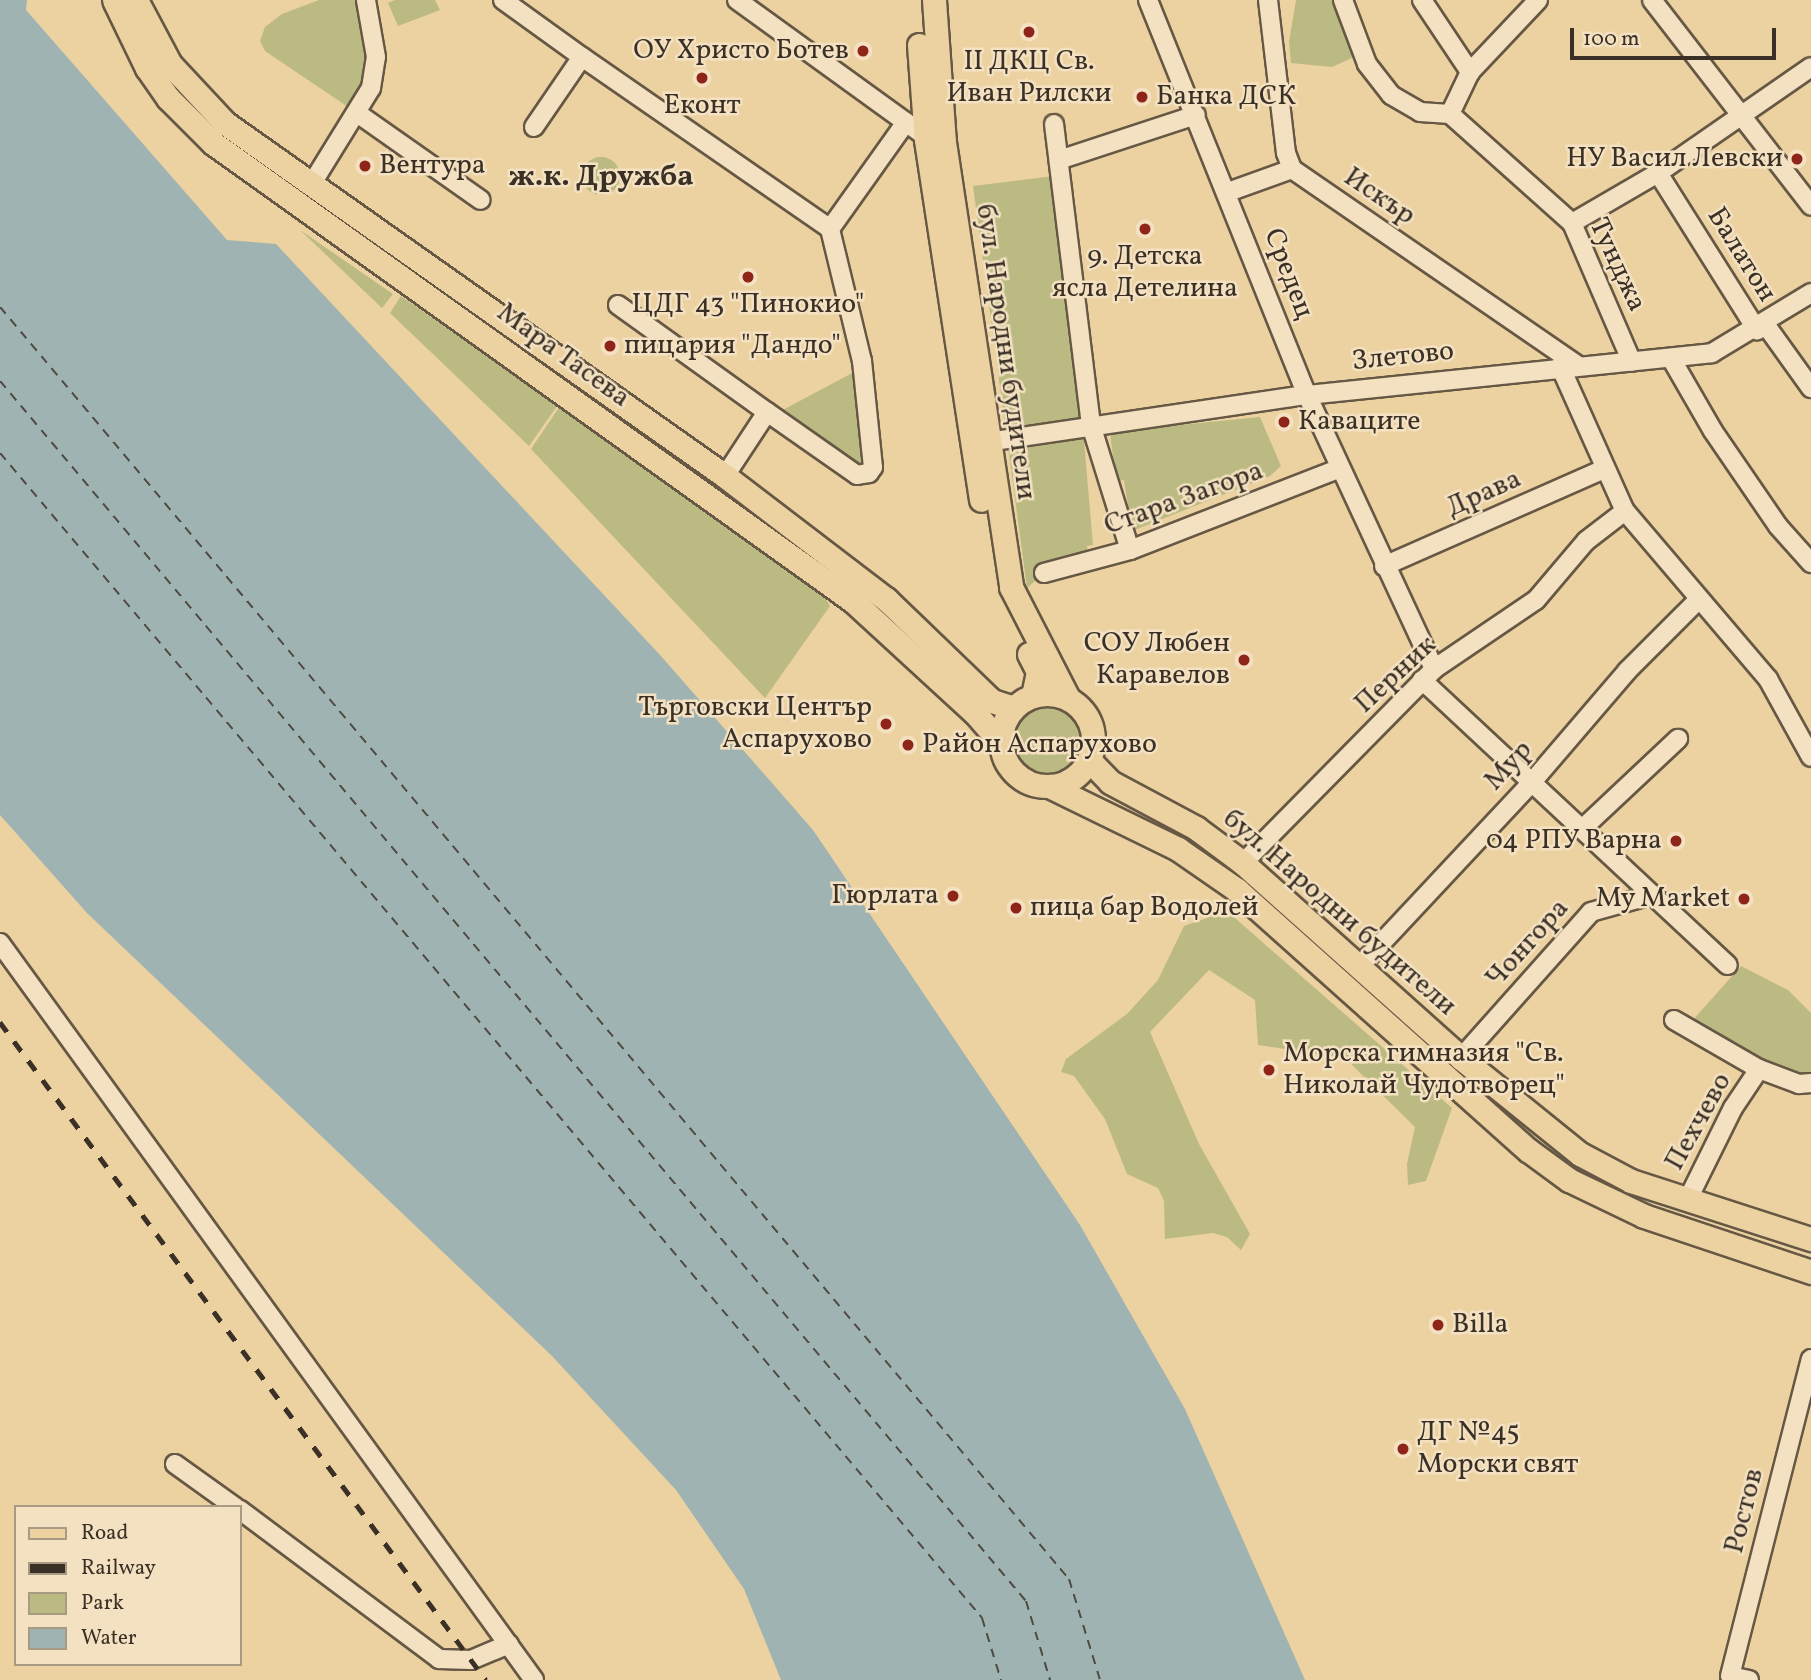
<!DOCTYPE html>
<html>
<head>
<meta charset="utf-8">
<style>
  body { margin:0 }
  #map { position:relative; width:1811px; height:1680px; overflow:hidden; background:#ecd1a1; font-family:Vollkorn,serif }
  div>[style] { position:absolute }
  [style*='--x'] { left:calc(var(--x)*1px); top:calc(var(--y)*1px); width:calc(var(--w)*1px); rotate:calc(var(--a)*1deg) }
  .green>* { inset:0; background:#bbba82 }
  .round { border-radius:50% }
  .water>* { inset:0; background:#9fb4b2 }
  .ferry>* { height:2px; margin-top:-1px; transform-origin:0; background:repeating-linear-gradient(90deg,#4e4a41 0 9px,transparent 0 16px) }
  .roads { filter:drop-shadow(2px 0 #665844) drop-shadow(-2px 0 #665844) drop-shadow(0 2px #665844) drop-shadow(0 -2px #665844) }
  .minor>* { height:18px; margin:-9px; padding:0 9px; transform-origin:9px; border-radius:9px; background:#f3e1c2 }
  .major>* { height:23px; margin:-11.5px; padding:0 11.5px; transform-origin:11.5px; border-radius:11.5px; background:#ecd1a1 }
  .major>.ring { margin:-11.5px; padding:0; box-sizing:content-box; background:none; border:23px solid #ecd1a1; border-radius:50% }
  .rail>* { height:4.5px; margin-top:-2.25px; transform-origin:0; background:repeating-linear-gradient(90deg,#3a3025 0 12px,transparent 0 24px) }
  .dots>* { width:19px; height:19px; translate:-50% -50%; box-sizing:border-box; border:4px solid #f3e1c2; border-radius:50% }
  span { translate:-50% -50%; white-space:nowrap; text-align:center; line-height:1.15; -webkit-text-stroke:5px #f3e1c2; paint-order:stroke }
  .poi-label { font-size:28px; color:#3a3025 }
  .right { translate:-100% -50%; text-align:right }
  .left { translate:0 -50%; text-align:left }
  .street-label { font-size:28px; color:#3a3025 }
  .neighbourhood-label { font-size:30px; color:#3a3025; font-weight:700 }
  .legend { position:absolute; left:14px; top:1505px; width:228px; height:161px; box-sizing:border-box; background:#f3e1c2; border:2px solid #a99a83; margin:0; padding:9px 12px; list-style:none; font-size:21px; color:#3a3025 }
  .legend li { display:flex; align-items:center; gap:14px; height:35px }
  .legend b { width:35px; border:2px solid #a99a83 }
  .scale { position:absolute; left:1570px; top:28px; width:206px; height:32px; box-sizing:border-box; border:4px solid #3a3025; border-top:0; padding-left:9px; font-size:21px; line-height:24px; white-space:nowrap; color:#3a3025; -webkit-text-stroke:5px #f3e1c2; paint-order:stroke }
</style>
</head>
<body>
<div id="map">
  <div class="green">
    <div style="clip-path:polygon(319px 0,366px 0,376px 57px,357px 113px,265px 51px,260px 41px,265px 27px,282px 14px)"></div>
    <div style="clip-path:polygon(395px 0,435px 0,440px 10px,398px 26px,388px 3px)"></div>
    <div style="clip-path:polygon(1296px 0,1338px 0,1347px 36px,1358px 55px,1332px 67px,1291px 63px,1289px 42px)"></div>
    <div class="round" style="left:582px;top:157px;width:38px;height:38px"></div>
    <div style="clip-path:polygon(1061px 175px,1093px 545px,1087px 546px,1089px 562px,1044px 573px,1027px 588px,973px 186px)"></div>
    <div style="clip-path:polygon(300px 230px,393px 294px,382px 308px)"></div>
    <div style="clip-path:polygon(401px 296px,557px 406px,529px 446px,390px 313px)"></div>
    <div style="clip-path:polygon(856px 371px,866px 458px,856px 467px,779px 412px)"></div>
    <div style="clip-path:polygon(560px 406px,824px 596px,830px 606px,765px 698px,531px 449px)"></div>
    <div style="clip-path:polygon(1260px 417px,1281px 466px,1270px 476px,1132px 531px,1124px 480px,1116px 481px,1110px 432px)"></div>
    <div class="round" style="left:1011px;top:704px;width:72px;height:72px"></div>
    <div style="clip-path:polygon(1227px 911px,1452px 1108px,1426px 1181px,1408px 1185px,1407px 1164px,1415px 1127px,1345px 1058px,1258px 1045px,1255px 1000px,1209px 970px,1150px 1032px,1199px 1144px,1250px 1234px,1241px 1250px,1227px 1237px,1213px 1233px,1165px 1239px,1164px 1201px,1158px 1188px,1127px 1174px,1105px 1119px,1074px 1076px,1061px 1072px,1066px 1059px,1127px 1014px,1158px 980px,1184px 926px)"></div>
    <div style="clip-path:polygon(1741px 966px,1788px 990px,1811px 1013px,1811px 1078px,1783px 1074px,1692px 1021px)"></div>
  </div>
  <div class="water">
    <div style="clip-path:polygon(0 0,27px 0,26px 10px,227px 240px,276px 244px,661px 656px,813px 830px,1080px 1225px,1185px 1409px,1305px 1680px,781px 1680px,744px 1589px,676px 1490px,552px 1356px,87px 913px,0 815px)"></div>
  </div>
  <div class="ferry">
    <div style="--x:0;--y:307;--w:1662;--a:49.96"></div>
    <div style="--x:1069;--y:1579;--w:106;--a:72.9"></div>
    <div style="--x:0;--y:381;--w:1594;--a:49.94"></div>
    <div style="--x:1026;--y:1601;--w:83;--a:73.1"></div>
    <div style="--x:0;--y:453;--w:1524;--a:49.87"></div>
    <div style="--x:982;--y:1618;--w:65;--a:73"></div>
  </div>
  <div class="roads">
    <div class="minor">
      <div style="--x:503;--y:0;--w:97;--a:35.8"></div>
      <div style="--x:737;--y:0;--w:241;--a:35.9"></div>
      <div style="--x:1148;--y:0;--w:426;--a:68.1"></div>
      <div style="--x:1307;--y:395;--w:302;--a:65.1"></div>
      <div style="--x:1268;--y:0;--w:154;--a:83.3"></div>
      <div style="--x:1286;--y:153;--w:17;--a:69"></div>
      <div style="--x:1292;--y:169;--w:348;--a:34.5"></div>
      <div style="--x:1343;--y:0;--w:68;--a:69.4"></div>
      <div style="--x:1367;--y:64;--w:39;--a:52"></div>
      <div style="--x:1391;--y:95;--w:34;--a:30"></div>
      <div style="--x:1420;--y:112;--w:30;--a:4"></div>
      <div style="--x:1422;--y:0;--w:87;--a:56.3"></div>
      <div style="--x:1652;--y:0;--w:260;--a:52.3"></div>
      <div style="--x:357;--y:113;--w:151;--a:35.1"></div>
      <div style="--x:1450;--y:114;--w:164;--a:41.8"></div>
      <div style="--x:1572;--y:223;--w:151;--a:66.7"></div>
      <div style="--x:1450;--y:114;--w:47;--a:-64.5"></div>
      <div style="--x:1470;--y:72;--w:99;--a:-46.6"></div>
      <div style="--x:1054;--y:124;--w:303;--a:83"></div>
      <div style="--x:1091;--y:425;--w:131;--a:72.7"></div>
      <div style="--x:534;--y:127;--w:85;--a:-55.6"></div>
      <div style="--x:582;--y:57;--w:302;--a:34.7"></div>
      <div style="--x:830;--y:229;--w:136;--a:76.4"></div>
      <div style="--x:862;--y:361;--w:107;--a:84.1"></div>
      <div style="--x:873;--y:467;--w:7;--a:124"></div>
      <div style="--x:869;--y:473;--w:12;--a:171"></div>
      <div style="--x:857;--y:475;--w:110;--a:-145"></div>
      <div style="--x:767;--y:412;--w:77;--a:123.3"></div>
      <div style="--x:1059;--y:160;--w:144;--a:-18.2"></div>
      <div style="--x:1658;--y:173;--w:186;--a:57.8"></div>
      <div style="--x:311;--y:185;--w:114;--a:-58.3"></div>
      <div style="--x:371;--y:88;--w:31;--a:-81"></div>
      <div style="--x:376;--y:57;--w:58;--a:-100"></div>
      <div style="--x:1228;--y:192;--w:68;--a:-19.8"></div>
      <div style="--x:1572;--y:223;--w:99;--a:-30.2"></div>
      <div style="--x:1658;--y:173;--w:186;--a:-34.7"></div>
      <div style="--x:830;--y:229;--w:131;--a:-54.6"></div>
      <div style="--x:618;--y:305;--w:183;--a:35.7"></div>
      <div style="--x:1765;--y:324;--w:79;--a:54.3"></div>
      <div style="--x:1672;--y:360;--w:82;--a:60"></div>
      <div style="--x:1713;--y:431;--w:115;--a:55.6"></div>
      <div style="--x:1778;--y:526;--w:50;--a:48.3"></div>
      <div style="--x:1560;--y:366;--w:159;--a:65.9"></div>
      <div style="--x:1625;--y:511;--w:221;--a:49.6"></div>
      <div style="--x:1768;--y:679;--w:89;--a:61.1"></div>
      <div style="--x:987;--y:442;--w:323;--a:-8.4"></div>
      <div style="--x:1307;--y:395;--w:407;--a:-5.9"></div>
      <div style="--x:1712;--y:353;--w:116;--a:-31.2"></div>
      <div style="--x:1384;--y:566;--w:240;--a:-23.8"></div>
      <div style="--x:1044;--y:573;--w:89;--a:-15"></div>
      <div style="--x:1130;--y:550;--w:225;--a:-21.3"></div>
      <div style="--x:1422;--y:680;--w:418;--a:43"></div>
      <div style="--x:1582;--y:829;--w:132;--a:-43.2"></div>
      <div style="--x:1243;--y:863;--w:272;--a:-45.4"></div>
      <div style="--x:1434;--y:669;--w:123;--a:-34.1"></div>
      <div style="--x:1536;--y:600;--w:77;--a:-49.7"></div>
      <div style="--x:1586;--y:541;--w:49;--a:-37.6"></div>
      <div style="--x:0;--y:943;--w:910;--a:54.07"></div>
      <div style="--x:1358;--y:968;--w:255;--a:-46.9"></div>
      <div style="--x:1532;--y:782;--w:146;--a:-49.4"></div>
      <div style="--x:1627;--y:671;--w:102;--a:-45"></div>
      <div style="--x:1674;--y:1020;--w:98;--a:30"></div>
      <div style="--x:1759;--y:1069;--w:43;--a:20.6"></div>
      <div style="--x:1799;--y:1084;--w:12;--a:-5"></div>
      <div style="--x:1461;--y:1058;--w:195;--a:-48.3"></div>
      <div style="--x:1591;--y:912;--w:63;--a:-15.6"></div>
      <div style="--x:1687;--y:1201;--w:104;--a:-63.7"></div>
      <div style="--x:1733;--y:1108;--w:47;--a:-56.3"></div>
      <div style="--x:175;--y:1464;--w:74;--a:35.6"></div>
      <div style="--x:240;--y:1510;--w:249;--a:36.8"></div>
      <div style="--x:439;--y:1659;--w:32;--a:2"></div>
      <div style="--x:471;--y:1660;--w:41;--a:-22.8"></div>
      <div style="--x:1749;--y:1680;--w:19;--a:-168"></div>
      <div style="--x:1730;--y:1676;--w:327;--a:-75.7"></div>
    </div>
    <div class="major">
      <div style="--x:114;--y:0;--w:76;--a:64.1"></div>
      <div style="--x:147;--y:68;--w:37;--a:55"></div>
      <div style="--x:168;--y:98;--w:64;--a:45"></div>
      <div style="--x:213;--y:143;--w:787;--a:35.59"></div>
      <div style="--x:853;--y:601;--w:166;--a:42.6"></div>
      <div style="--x:975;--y:713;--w:40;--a:49"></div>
      <div style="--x:136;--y:0;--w:72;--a:62"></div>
      <div style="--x:170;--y:64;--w:81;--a:47"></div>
      <div style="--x:225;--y:123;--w:612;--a:35.22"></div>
      <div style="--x:725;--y:476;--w:203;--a:37.4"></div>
      <div style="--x:886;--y:599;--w:147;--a:43.9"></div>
      <div style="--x:992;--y:701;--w:22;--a:18"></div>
      <div style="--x:934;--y:0;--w:142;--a:86"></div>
      <div style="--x:944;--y:142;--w:450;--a:81.4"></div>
      <div style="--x:1011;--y:587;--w:125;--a:62.8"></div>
      <div style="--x:919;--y:45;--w:95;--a:85.8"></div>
      <div style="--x:926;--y:140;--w:364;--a:81.3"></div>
      <div style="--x:1029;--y:654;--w:20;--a:63"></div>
      <div style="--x:1038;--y:672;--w:24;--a:102"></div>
      <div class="ring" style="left:1001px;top:694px;width:69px;height:69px"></div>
      <div style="--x:1089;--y:760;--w:30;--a:46"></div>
      <div style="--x:1110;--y:782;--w:98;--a:28.1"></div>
      <div style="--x:1196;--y:828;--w:59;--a:36.7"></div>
      <div style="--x:1243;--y:863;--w:292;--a:41.8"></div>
      <div style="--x:1461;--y:1058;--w:153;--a:38.9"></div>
      <div style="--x:1580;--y:1154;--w:58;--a:27.9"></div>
      <div style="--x:1631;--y:1181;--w:189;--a:17.9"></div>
      <div style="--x:1049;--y:786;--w:144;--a:26"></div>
      <div style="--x:1178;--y:849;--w:72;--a:34.8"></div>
      <div style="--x:1237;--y:890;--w:390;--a:41.8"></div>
      <div style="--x:1528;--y:1150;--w:51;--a:36.2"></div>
      <div style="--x:1569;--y:1180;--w:83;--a:25.6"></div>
      <div style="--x:1644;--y:1216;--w:176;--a:18.5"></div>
    </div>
  </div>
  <div class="rail">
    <div style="--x:0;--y:1022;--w:818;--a:53.55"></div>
  </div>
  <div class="dots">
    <div style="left:1029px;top:32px;background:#8f2418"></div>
    <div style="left:863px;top:51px;background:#8f2418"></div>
    <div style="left:702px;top:78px;background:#8f2418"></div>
    <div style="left:1142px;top:97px;background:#8f2418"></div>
    <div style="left:1797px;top:159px;background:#8f2418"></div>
    <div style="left:365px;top:166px;background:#8f2418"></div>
    <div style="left:1145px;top:229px;background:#8f2418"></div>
    <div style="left:748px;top:277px;background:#8f2418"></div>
    <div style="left:610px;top:346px;background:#8f2418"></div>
    <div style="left:1284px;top:422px;background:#8f2418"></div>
    <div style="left:1244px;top:660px;background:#8f2418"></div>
    <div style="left:886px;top:724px;background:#8f2418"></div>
    <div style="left:908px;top:745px;background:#8f2418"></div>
    <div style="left:1676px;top:841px;background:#8f2418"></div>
    <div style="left:953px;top:896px;background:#8f2418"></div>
    <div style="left:1744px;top:899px;background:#8f2418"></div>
    <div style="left:1016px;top:908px;background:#8f2418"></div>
    <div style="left:1269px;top:1070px;background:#8f2418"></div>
    <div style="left:1438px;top:1325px;background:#8f2418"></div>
    <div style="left:1403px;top:1449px;background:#8f2418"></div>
  </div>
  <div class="poi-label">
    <span class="right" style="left:849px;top:51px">ОУ Христо Ботев</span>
    <span style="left:1029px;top:78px">II ДКЦ Св.<br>Иван Рилски</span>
    <span class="left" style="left:1156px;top:97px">Банка ДСК</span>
    <span style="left:702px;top:106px">Еконт</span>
    <span class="right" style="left:1783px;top:159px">НУ Васил Левски</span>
    <span class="left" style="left:379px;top:166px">Вентура</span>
    <span style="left:1145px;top:273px">9. Детска<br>ясла Детелина</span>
    <span style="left:748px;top:305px">ЦДГ 43 "Пинокио"</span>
    <span class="left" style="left:624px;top:346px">пицария "Дандо"</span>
    <span class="left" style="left:1298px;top:422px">Каваците</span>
    <span class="right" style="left:1230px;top:660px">СОУ Любен<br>Каравелов</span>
    <span class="right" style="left:872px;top:724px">Търговски Център<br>Аспарухово</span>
    <span class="left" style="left:922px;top:745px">Район Аспарухово</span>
    <span class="right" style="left:1662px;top:841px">04 РПУ Варна</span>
    <span class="right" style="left:939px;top:896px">Гюрлата</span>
    <span class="right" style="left:1730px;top:899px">My Market</span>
    <span class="left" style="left:1030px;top:908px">пица бар Водолей</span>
    <span class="left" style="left:1283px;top:1070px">Морска гимназия "Св.<br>Николай Чудотворец"</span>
    <span class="left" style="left:1452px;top:1325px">Billa</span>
    <span class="left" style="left:1417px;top:1449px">ДГ №45<br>Морски свят</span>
  </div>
  <div class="street-label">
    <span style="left:1379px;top:197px;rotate:34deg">Искър</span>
    <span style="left:1741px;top:255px;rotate:58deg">Балатон</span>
    <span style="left:1617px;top:265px;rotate:65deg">Тунджа</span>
    <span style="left:1288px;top:274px;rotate:69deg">Средец</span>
    <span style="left:1005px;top:352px;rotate:82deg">бул. Народни будители</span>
    <span style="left:563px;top:356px;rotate:36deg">Мара Тасева</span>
    <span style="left:1403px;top:357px;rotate:-6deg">Злетово</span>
    <span style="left:1484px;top:494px;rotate:-24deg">Драва</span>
    <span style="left:1184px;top:499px;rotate:-20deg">Стара Загора</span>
    <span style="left:1396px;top:675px;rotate:-43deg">Перник</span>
    <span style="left:1509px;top:766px;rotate:-48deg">Мур</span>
    <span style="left:1339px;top:913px;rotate:41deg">бул. Народни будители</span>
    <span style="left:1528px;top:944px;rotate:-48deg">Чонгора</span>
    <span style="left:1699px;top:1122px;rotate:-61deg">Пехчево</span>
    <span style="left:1745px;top:1511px;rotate:-76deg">Ростов</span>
  </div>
  <div class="neighbourhood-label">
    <span style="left:601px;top:177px">ж.к. Дружба</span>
  </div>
  <ul class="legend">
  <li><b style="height:9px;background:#ecd1a1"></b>Road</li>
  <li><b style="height:9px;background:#3a3025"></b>Railway</li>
  <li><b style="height:19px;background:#bbba82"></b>Park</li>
  <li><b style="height:19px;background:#9fb4b2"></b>Water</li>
  </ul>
  <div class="scale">100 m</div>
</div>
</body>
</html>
